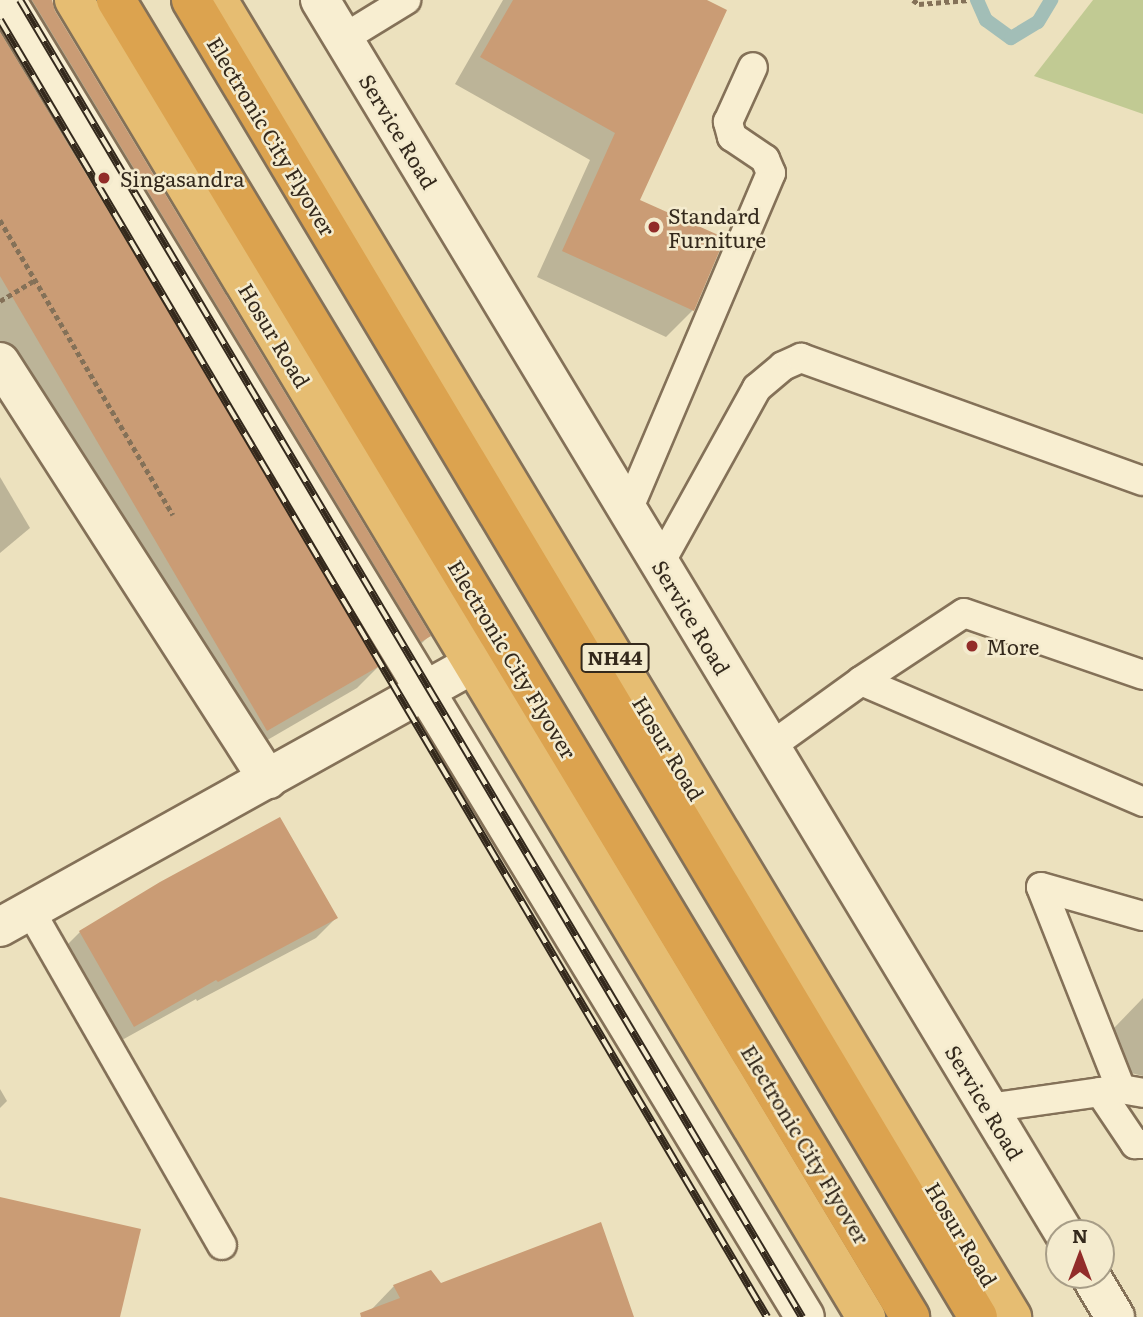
<!DOCTYPE html>
<html>
<head>
<meta charset="utf-8">
<style>
  body { margin:0 }
  #map { position:relative; width:1143px; height:1317px; overflow:hidden; background:#ece1be; font-family:Literata,serif }
  div>[style] { position:absolute }
  [style*='--x'] { left:calc(var(--x)*1px); top:calc(var(--y)*1px); width:calc(var(--w)*1px); rotate:calc(var(--a)*1deg) }
  .green>* { inset:0; background:#c1ca93 }
  .shadow>* { inset:0; background:#0003 }
  .stream>* { height:14px; margin:-7px; padding:0 7px; transform-origin:7px; border-radius:7px; background:#a2beb7 }
  .building>* { inset:0; background:#ca9c75 }
  .path>* { height:4.5px; margin-top:-2.25px; transform-origin:0; background:repeating-linear-gradient(90deg,#847158 0 5px,transparent 0 8.5px) }
  .roads { filter:drop-shadow(2px 0 #847158) drop-shadow(-2px 0 #847158) drop-shadow(0 2px #847158) drop-shadow(0 -2px #847158) }
  .service>* { height:28px; margin:-14px; padding:0 14px; transform-origin:14px; border-radius:14px; background:#f8eed1 }
  .minor>* { height:38px; margin:-19px; padding:0 19px; transform-origin:19px; border-radius:19px; background:#f8eed1 }
  .tertiary>* { height:38px; margin:-19px; padding:0 19px; transform-origin:19px; border-radius:19px; background:#f8eed1 }
  .trunk>* { height:38px; margin:-19px; padding:0 19px; transform-origin:19px; border-radius:19px; background:#e6bd72 }
  .motorway>* { height:38px; margin:-19px; padding:0 19px; transform-origin:19px; border-radius:19px; background:#dca34f }
  .rail>* { height:8px; margin-top:-4px; transform-origin:0; background:repeating-linear-gradient(90deg,#f4ebce 0 16px,#34291c 0 32px); box-sizing:border-box; border-block:2px solid #34291c }
  .dots>* { width:19px; height:19px; translate:-50% -50%; box-sizing:border-box; border:4px solid #f4ebce; border-radius:50% }
  span { translate:-50% -50%; white-space:nowrap; text-align:center; line-height:1.15; -webkit-text-stroke:5px #f4ebce; paint-order:stroke }
  .shield-label span { padding:2px 5px; background:#f4ebce; border:2px solid; border-radius:5px; -webkit-text-stroke-width:0 }
  .shield-label { font-size:19px; color:#34291c; font-weight:700 }
  .street-label { font-size:21px; color:#34291c }
  .poi-label { font-size:21px; color:#34291c }
  .left { translate:0 -50%; text-align:left }
  .north { position:absolute; left:1045px; top:1219px; width:70px; height:70px; box-sizing:border-box; background:#f4ebce; border:2px solid #a79d87; border-radius:50%; rotate:0deg; font-size:19px; font-weight:700; line-height:28px; text-align:center; color:#34291c }
  .north::after { content:''; display:block; margin:auto; width:24px; height:32px; background:#922c29; clip-path:polygon(50% 0,100% 100%,50% 72%,0 100%) }
</style>
</head>
<body>
<div id="map">
  <div class="green">
    <div style="clip-path:polygon(1093px 0,1143px 0,1143px 114px,1034px 76px)"></div>
  </div>
  <div class="shadow">
    <div style="clip-path:polygon(0 0,50px 0,54px 12px,429px 636px,405px 660px)"></div>
    <div style="clip-path:polygon(503px 0,703px 0,638px 201px,693px 310px,666px 337px,537px 277px,590px 160px,455px 84px)"></div>
    <div style="clip-path:polygon(0 36px,381px 664px,357px 688px,243px 754px,0 341px)"></div>
    <div style="clip-path:polygon(0 477px,30px 528px,0 553px)"></div>
    <div style="clip-path:polygon(161px 883px,336px 918px,316px 938px,197px 1001px,196px 999px,113px 1045px,60px 952px,80px 932px)"></div>
    <div style="clip-path:polygon(1143px 998px,1143px 1076px,1127px 1072px,1114px 1028px)"></div>
    <div style="clip-path:polygon(0 1089px,7px 1101px,0 1108px)"></div>
    <div style="clip-path:polygon(441px 1285px,632px 1317px,373px 1317px,370px 1311px,394px 1286px)"></div>
  </div>
  <div class="stream">
    <div style="--x:977;--y:0;--w:22;--a:66"></div>
    <div style="--x:986;--y:20;--w:31;--a:36"></div>
    <div style="--x:1011;--y:38;--w:31;--a:-31"></div>
    <div style="--x:1038;--y:22;--w:26;--a:-59"></div>
  </div>
  <div class="building">
    <div style="clip-path:polygon(32px 0,52px 0,55px 11px,431px 636px,421px 642px)"></div>
    <div style="clip-path:polygon(513px 0,707px 0,727px 10px,640px 200px,725px 238px,694px 311px,562px 251px,615px 133px,480px 57px)"></div>
    <div style="clip-path:polygon(0 32px,383px 664px,267px 731px,0 276px)"></div>
    <div style="clip-path:polygon(280px 817px,338px 918px,218px 982px,216px 980px,134px 1027px,79px 931px,160px 882px)"></div>
    <div style="clip-path:polygon(0 1197px,141px 1229px,120px 1317px,0 1317px)"></div>
    <div style="clip-path:polygon(601px 1222px,634px 1317px,361px 1317px,360px 1313px,400px 1298px,393px 1285px,431px 1270px,441px 1283px)"></div>
  </div>
  <div class="path">
    <div style="--x:913;--y:0;--w:7;--a:34"></div>
    <div style="--x:919;--y:4;--w:50;--a:-4.6"></div>
    <div style="--x:0;--y:220;--w:342;--a:59.6"></div>
    <div style="--x:0;--y:301;--w:41;--a:-31"></div>
  </div>
  <div class="roads">
    <div class="service">
      <div style="--x:344;--y:38;--w:73;--a:-31.5"></div>
      <div style="--x:628;--y:510;--w:366;--a:-67"></div>
      <div style="--x:771;--y:173;--w:15;--a:-113"></div>
      <div style="--x:765;--y:159;--w:40;--a:-146"></div>
      <div style="--x:732;--y:137;--w:16;--a:-105"></div>
      <div style="--x:728;--y:122;--w:60;--a:-65.6"></div>
      <div style="--x:660;--y:563;--w:200;--a:-61"></div>
      <div style="--x:757;--y:388;--w:34;--a:-40"></div>
      <div style="--x:783;--y:366;--w:20;--a:-24"></div>
      <div style="--x:801;--y:358;--w:363;--a:19.8"></div>
      <div style="--x:861;--y:681;--w:307;--a:23.2"></div>
      <div style="--x:771;--y:746;--w:111;--a:-35.8"></div>
      <div style="--x:861;--y:681;--w:123;--a:-33.4"></div>
      <div style="--x:964;--y:613;--w:189;--a:19.1"></div>
      <div style="--x:30;--y:910;--w:386;--a:60.2"></div>
      <div style="--x:1121;--y:1089;--w:217;--a:-111.6"></div>
      <div style="--x:1041;--y:887;--w:106;--a:15.9"></div>
      <div style="--x:1100;--y:1092;--w:63;--a:56.1"></div>
      <div style="--x:1135;--y:1144;--w:8;--a:0"></div>
      <div style="--x:988;--y:1108;--w:134;--a:-8.1"></div>
      <div style="--x:1121;--y:1089;--w:22;--a:10"></div>
    </div>
    <div class="minor">
      <div style="--x:0;--y:362;--w:496;--a:57.3"></div>
    </div>
    <div class="tertiary">
      <div style="--x:6;--y:0;--w:1540;--a:58.76"></div>
      <div style="--x:320;--y:0;--w:1440;--a:58.89"></div>
      <div style="--x:0;--y:927;--w:541;--a:-29.08"></div>
      <div style="--x:1090;--y:1275;--w:49;--a:59.2"></div>
    </div>
    <div class="trunk">
      <div style="--x:74;--y:0;--w:1537;--a:58.98"></div>
      <div style="--x:218;--y:0;--w:1538;--a:58.91"></div>
    </div>
    <div class="motorway">
      <div style="--x:116;--y:0;--w:1538;--a:58.91"></div>
      <div style="--x:191;--y:0;--w:1534;--a:59.14"></div>
    </div>
  </div>
  <div class="rail">
    <div style="--x:20;--y:0;--w:1532;--a:59.3"></div>
    <div style="--x:0;--y:20;--w:1507;--a:59.4"></div>
  </div>
  <div class="dots">
    <div style="left:104px;top:178px;background:#922c29"></div>
    <div style="left:654px;top:227px;background:#922c29"></div>
    <div style="left:972px;top:646px;background:#922c29"></div>
  </div>
  <div class="shield-label">
    <span style="left:615px;top:658px">NH44</span>
  </div>
  <div class="street-label">
    <span style="left:399px;top:131px;rotate:59deg">Service Road</span>
    <span style="left:272px;top:136px;rotate:59deg">Electronic City Flyover</span>
    <span style="left:275px;top:335px;rotate:59deg">Hosur Road</span>
    <span style="left:692px;top:617px;rotate:59deg">Service Road</span>
    <span style="left:513px;top:659px;rotate:59deg">Electronic City Flyover</span>
    <span style="left:669px;top:748px;rotate:59deg">Hosur Road</span>
    <span style="left:985px;top:1102px;rotate:59deg">Service Road</span>
    <span style="left:806px;top:1144px;rotate:59deg">Electronic City Flyover</span>
    <span style="left:962px;top:1234px;rotate:59deg">Hosur Road</span>
  </div>
  <div class="poi-label">
    <span class="left" style="left:120px;top:178px">Singasandra</span>
    <span class="left" style="left:668px;top:227px">Standard<br>Furniture</span>
    <span class="left" style="left:986px;top:646px">More</span>
  </div>
  <div class="north">N</div>
</div>
</body>
</html>
